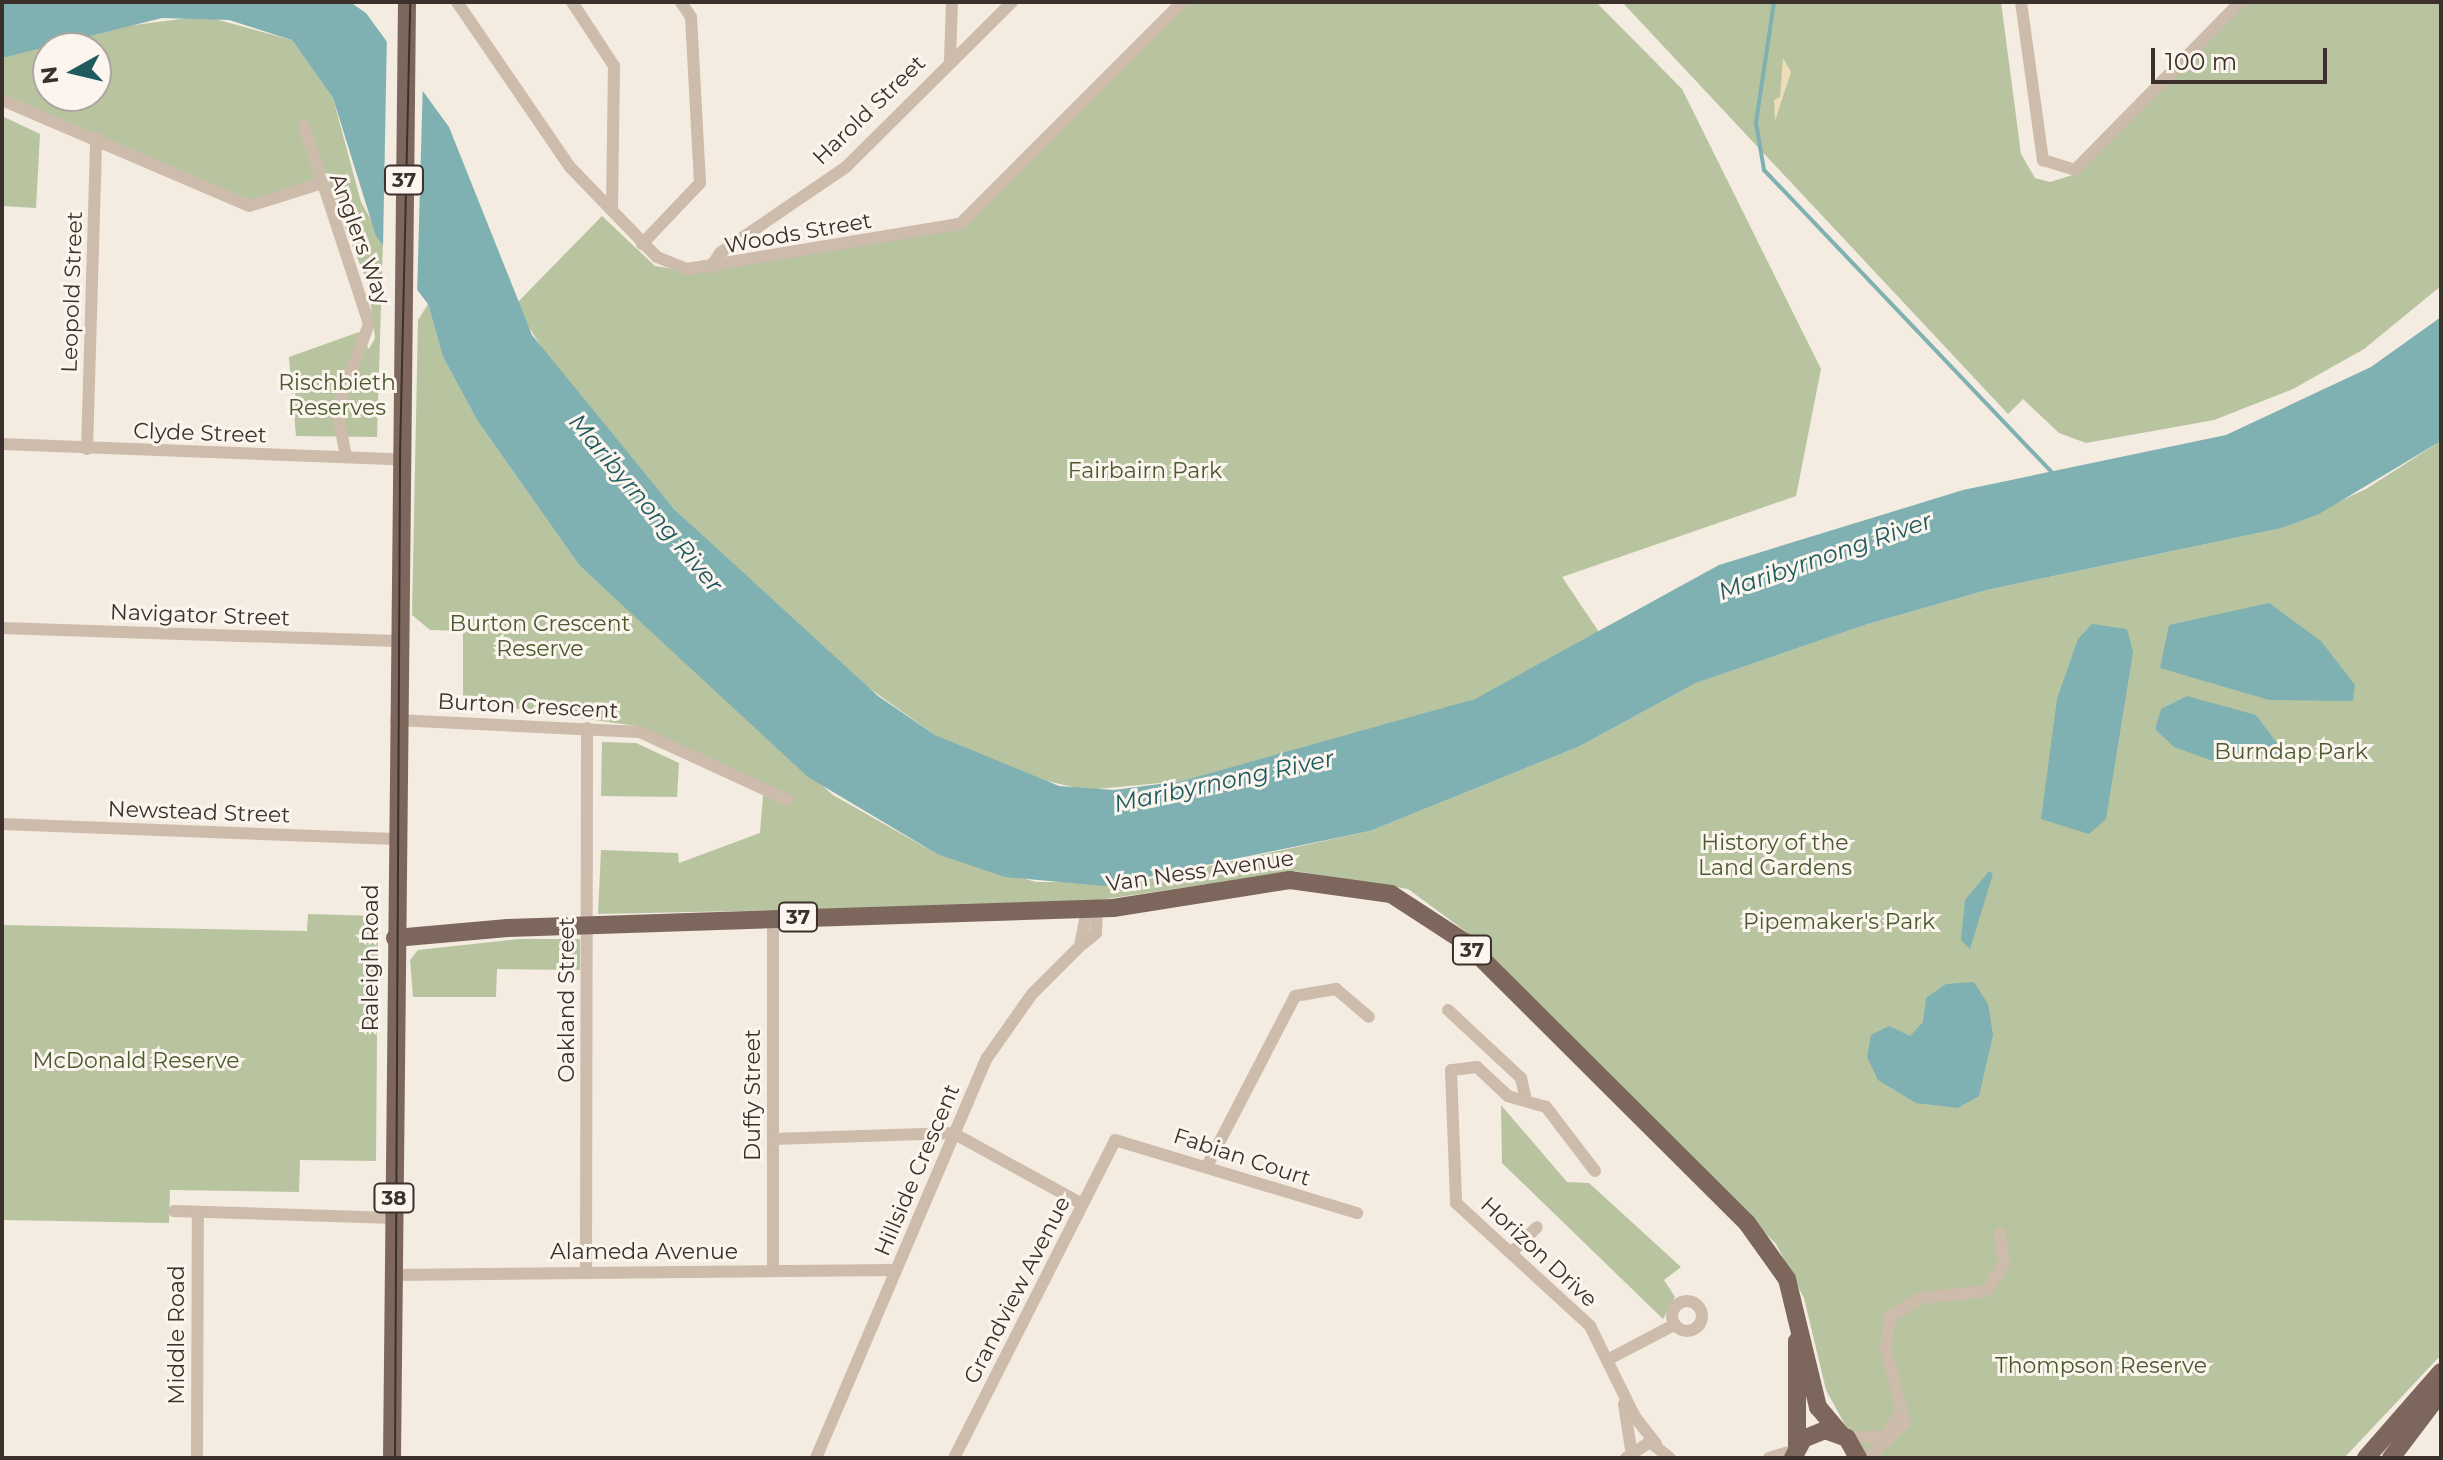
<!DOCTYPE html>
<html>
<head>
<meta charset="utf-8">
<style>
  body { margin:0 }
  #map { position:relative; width:2443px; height:1460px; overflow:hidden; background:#f4ebe1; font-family:Montserrat,sans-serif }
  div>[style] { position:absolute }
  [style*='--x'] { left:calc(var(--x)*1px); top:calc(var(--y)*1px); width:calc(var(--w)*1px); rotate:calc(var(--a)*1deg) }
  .green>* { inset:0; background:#b8c4a0 }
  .sand>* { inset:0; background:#efdcb8 }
  .water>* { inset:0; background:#7fb0b2 }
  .pier>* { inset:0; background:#f4ebe1 }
  .stream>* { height:4px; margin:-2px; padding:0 2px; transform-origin:2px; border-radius:2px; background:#7fb0b2 }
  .street>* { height:12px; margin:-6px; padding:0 6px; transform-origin:6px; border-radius:6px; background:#cdbbac }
  .street>.ring { margin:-6px; padding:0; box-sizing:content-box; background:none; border:12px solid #cdbbac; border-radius:50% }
  .primary>* { height:18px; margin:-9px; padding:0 9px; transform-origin:9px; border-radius:9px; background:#7d675c }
  .tram>* { height:2px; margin:-1px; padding:0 1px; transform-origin:1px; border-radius:1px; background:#3b302b }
  span { translate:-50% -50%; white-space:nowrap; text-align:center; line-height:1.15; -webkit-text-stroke:6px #fbf5ee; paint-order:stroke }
  .shield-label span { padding:2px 6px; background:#fbf5ee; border:2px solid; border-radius:6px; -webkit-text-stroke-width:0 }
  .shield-label { font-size:20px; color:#3b302b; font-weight:700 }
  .street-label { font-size:22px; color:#3b302b }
  .park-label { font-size:22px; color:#4a5a2e }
  .water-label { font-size:24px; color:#1f5a5e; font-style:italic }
  .frame { position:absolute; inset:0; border:4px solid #3b302b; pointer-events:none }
  .north { position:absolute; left:32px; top:32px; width:80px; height:80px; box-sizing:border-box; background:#fbf5ee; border:2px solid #aea6a0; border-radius:50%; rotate:262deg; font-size:22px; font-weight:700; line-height:32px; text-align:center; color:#3b302b }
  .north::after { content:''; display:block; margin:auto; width:28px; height:36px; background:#1f5a5e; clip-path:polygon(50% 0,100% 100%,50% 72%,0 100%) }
  .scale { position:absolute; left:2151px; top:48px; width:176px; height:36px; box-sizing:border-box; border:4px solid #3b302b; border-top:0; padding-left:10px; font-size:24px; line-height:28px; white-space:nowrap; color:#3b302b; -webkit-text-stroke:6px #fbf5ee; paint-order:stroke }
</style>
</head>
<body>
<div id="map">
  <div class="green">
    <div style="clip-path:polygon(1182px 2px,1596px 2px,1682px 89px,1821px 369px,1796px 496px,1562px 577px,1599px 632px,1535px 671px,1475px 699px,1318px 746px,1182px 781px,1086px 790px,1025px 776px,935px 735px,845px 671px,674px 509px,554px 367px,515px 305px,602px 216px,655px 266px,692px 272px,969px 216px)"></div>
    <div style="clip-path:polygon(1622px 2px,2001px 2px,2021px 154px,2035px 178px,2050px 182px,2076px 174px,2245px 2px,2441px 2px,2441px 286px,2364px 349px,2293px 389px,2214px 420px,2086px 443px,2059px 433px,2023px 399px,2008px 414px)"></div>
    <div style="clip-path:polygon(evenodd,204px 16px,292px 40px,333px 98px,361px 202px,383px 241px,377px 437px,296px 436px,289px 357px,359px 332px,369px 349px,375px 338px,368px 284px,324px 177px,252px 201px,2px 94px,2px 58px,103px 29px,204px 16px,48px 48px,96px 48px,96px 96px,48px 96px,48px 48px)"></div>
    <div style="clip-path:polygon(2px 116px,40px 134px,36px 208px,2px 206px)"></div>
    <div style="clip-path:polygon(428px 304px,443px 357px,477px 420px,579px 565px,833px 795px,937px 854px,1036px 882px,1136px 882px,1370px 831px,1578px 747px,1696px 683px,1868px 624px,1987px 590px,2282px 528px,2366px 489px,2441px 441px,2441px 1355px,2344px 1458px,1863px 1458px,1826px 1390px,1804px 1298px,1776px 1244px,1468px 933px,1408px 889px,1295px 871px,1072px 904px,598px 914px,601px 850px,678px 853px,679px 863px,760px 833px,764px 783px,636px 726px,463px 701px,463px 631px,430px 630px,412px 615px,418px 320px)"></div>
    <div style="clip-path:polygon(602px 742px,636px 743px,679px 763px,677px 797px,601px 796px)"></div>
    <div style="clip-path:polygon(308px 914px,378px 916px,376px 1161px,300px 1160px,299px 1192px,170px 1190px,169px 1223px,2px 1220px,2px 925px,307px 931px)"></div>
    <div style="clip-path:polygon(519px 939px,580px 939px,580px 970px,497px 969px,496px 997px,413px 997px,410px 960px,418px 950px)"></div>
    <div style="clip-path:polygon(1501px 1105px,1567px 1182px,1589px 1183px,1681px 1267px,1664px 1280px,1675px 1297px,1663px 1319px,1502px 1163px)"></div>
  </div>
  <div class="sand">
    <div style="clip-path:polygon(1783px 58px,1791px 72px,1775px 121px,1774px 100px,1780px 97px)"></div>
  </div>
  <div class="water">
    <div style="clip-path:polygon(2px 2px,350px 2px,366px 13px,449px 127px,532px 335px,674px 509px,878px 696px,935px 735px,1059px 786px,1114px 790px,1182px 781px,1475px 699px,1719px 565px,1963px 490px,2226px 435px,2371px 367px,2441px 317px,2441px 441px,2319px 514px,2282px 528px,1987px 590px,1868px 624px,1696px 683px,1578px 747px,1370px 831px,1105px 886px,1005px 877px,937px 854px,808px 777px,579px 565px,477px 420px,443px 357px,428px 304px,376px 236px,333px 98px,292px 40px,229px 20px,162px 18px,2px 58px)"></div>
    <div style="clip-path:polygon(2269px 603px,2321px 641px,2355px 685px,2353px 701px,2269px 700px,2160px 668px,2169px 625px)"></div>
    <div style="clip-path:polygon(2092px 624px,2127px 629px,2133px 652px,2106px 819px,2089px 834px,2041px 819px,2057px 699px,2078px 639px)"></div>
    <div style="clip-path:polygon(2187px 696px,2256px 715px,2282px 750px,2273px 757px,2247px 749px,2219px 763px,2174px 747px,2155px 729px,2161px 709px)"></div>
    <div style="clip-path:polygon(1989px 871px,1993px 874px,1970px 949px,1961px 940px,1965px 900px)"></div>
    <div style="clip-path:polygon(1974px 982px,1988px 1004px,1993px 1035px,1979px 1096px,1958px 1108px,1916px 1103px,1878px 1080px,1867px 1057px,1871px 1035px,1889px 1026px,1910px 1036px,1923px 1022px,1926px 998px,1946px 984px)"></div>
  </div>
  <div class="pier">
    <div style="clip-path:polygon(387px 31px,423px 78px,417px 296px,383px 247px)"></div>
  </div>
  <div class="stream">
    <div style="--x:1774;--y:2;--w:122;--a:98.5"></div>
    <div style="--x:1756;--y:123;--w:48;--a:80.3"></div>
    <div style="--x:1764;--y:170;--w:420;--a:46.4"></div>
  </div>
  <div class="street">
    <div style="--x:457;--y:2;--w:200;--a:55.6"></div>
    <div style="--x:570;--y:167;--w:125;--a:46"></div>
    <div style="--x:657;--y:257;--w:32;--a:22"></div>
    <div style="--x:687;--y:269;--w:277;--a:-9.4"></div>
    <div style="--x:960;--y:224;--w:314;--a:-45"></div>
    <div style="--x:572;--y:2;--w:77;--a:56.7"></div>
    <div style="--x:614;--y:66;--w:143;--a:90.8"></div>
    <div style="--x:2021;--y:2;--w:160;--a:82.1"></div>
    <div style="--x:2043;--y:160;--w:34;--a:17"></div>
    <div style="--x:2075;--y:170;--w:235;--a:-45.5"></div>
    <div style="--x:950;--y:60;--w:58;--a:-88"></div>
    <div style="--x:2;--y:100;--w:269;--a:23.2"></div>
    <div style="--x:249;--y:206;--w:73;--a:-17.4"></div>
    <div style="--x:304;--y:126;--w:208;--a:71.8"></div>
    <div style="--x:369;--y:324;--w:91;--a:110.6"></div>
    <div style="--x:337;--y:409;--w:49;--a:79.4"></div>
    <div style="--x:642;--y:244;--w:84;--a:-46.4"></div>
    <div style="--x:700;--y:183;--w:166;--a:-93.1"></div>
    <div style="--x:691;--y:17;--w:18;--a:-124"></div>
    <div style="--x:710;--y:268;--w:18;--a:-56"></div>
    <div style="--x:720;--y:253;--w:153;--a:-34.3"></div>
    <div style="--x:846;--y:167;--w:234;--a:-44.8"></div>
    <div style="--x:2;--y:444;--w:395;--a:2.2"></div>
    <div style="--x:87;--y:449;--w:312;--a:-88.3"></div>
    <div style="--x:2;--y:628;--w:394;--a:1.9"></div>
    <div style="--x:396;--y:720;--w:244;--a:2.8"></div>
    <div style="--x:640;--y:732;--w:163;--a:24.7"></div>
    <div style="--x:2;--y:824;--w:393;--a:2.2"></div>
    <div style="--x:773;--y:918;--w:353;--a:90"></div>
    <div style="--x:1083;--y:944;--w:17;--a:-40"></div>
    <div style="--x:1096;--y:933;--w:24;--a:-88"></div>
    <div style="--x:1448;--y:1010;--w:100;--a:43"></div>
    <div style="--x:1521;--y:1078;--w:22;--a:77"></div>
    <div style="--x:773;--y:1139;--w:180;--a:-1.9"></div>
    <div style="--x:953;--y:1133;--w:147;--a:28.8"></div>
    <div style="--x:1207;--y:1166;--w:191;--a:-62.6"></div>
    <div style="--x:1295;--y:996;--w:42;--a:-9.7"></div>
    <div style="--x:1336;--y:989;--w:43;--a:40.3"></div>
    <div style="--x:1595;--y:1171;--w:81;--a:-127.4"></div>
    <div style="--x:1546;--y:1107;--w:40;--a:-164"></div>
    <div style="--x:1508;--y:1096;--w:42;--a:-136.9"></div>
    <div style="--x:1477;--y:1067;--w:26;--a:173"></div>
    <div style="--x:1451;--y:1070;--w:133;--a:87.8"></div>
    <div style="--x:1456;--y:1203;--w:182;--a:42.5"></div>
    <div style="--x:1590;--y:1326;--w:102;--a:63.7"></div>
    <div style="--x:1635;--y:1417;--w:34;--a:52"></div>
    <div style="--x:174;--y:1211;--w:220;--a:1.8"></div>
    <div style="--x:1512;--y:1252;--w:35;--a:-45"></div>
    <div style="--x:586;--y:1272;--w:544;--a:-89.89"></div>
    <div style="--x:393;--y:1275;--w:503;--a:-0.57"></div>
    <div class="ring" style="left:1672px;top:1301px;width:18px;height:18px"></div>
    <div style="--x:1609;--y:1359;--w:73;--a:-27.6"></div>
    <div style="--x:1624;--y:1404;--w:46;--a:81.2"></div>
    <div style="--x:1847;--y:1438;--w:39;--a:-3"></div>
    <div style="--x:1886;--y:1436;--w:28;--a:-58"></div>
    <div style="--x:197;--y:1458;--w:246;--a:-89.8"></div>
    <div style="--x:816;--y:1458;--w:435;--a:-66.9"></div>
    <div style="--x:987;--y:1058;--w:78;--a:-54.9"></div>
    <div style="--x:1032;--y:994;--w:68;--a:-45"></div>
    <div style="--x:1080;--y:946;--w:38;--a:-79"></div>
    <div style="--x:954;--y:1458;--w:356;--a:-63.1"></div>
    <div style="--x:1115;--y:1140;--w:253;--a:16.8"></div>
    <div style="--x:1626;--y:1458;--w:29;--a:-34"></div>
    <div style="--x:1650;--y:1442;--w:26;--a:39"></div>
    <div style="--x:1769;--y:1458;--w:27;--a:-17"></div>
    <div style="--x:1867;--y:1458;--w:52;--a:-42.6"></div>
    <div style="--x:1905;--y:1423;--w:76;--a:-104.4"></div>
    <div style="--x:1886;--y:1349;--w:32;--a:-83"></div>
    <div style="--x:1890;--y:1317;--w:36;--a:-32"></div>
    <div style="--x:1921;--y:1298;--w:66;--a:-6.1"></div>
    <div style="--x:1987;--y:1291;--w:33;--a:-59"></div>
    <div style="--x:2004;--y:1263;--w:30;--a:-98"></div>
  </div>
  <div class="primary">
    <div style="--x:395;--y:938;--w:113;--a:-5.1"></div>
    <div style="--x:508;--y:928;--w:605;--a:-1.89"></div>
    <div style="--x:1113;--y:908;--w:179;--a:-9"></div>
    <div style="--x:1290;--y:880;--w:102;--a:7.9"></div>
    <div style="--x:1391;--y:894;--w:88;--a:33"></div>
    <div style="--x:1465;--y:942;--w:398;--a:44.9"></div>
    <div style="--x:1747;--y:1223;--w:69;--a:54.5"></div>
    <div style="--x:1787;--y:1279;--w:132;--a:76.4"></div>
    <div style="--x:1818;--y:1407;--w:35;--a:50"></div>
    <div style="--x:1797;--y:1445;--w:104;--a:-90"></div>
    <div style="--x:392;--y:1458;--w:1456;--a:-89.41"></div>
    <div style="--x:1793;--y:1458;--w:21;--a:-62"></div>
    <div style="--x:1803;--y:1439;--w:24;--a:-22"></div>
    <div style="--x:1825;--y:1430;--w:23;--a:20"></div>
    <div style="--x:1847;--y:1438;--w:23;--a:61"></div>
    <div style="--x:2366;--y:1458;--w:114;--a:-48.9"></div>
    <div style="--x:2391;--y:1458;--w:83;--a:-52.9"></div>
  </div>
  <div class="tram">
    <div style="--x:395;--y:1458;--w:1004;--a:-89.71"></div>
    <div style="--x:400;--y:454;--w:452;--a:-88.7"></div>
  </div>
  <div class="shield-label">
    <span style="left:404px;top:180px">37</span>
    <span style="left:798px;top:917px">37</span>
    <span style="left:1472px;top:950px">37</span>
    <span style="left:394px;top:1198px">38</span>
  </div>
  <div class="street-label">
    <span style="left:869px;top:110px;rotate:-44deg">Harold Street</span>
    <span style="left:798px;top:233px;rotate:-10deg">Woods Street</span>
    <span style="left:360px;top:239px;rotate:70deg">Anglers Way</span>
    <span style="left:72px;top:292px;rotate:-88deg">Leopold Street</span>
    <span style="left:200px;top:433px;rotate:2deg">Clyde Street</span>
    <span style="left:200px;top:615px;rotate:2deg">Navigator Street</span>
    <span style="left:528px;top:706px;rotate:3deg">Burton Crescent</span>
    <span style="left:199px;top:812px;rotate:2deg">Newstead Street</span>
    <span style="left:1200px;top:871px;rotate:-8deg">Van Ness Avenue</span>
    <span style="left:371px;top:958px;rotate:-90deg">Raleigh Road</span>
    <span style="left:567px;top:1000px;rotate:-90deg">Oakland Street</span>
    <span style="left:753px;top:1095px;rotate:-90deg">Duffy Street</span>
    <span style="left:1242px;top:1157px;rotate:18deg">Fabian Court</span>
    <span style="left:917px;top:1170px;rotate:-67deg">Hillside Crescent</span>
    <span style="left:644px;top:1252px">Alameda Avenue</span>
    <span style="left:1539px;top:1252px;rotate:43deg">Horizon Drive</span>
    <span style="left:1017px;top:1290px;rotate:-63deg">Grandview Avenue</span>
    <span style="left:177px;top:1335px;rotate:-90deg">Middle Road</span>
  </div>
  <div class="park-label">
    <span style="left:337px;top:395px">Rischbieth<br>Reserves</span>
    <span style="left:1145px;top:471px">Fairbairn Park</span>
    <span style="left:540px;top:636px">Burton Crescent<br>Reserve</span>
    <span style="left:2291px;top:752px">Burndap Park</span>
    <span style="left:1775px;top:855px">History of the<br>Land Gardens</span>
    <span style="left:1839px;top:922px">Pipemaker's Park</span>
    <span style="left:136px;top:1061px">McDonald Reserve</span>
    <span style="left:2101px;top:1366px">Thompson Reserve</span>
  </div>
  <div class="water-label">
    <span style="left:646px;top:503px;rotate:50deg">Maribyrnong River</span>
    <span style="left:1825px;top:556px;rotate:-19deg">Maribyrnong River</span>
    <span style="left:1224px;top:781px;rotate:-12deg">Maribyrnong River</span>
  </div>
  <div class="frame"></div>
  <div class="north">N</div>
  <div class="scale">100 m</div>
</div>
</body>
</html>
